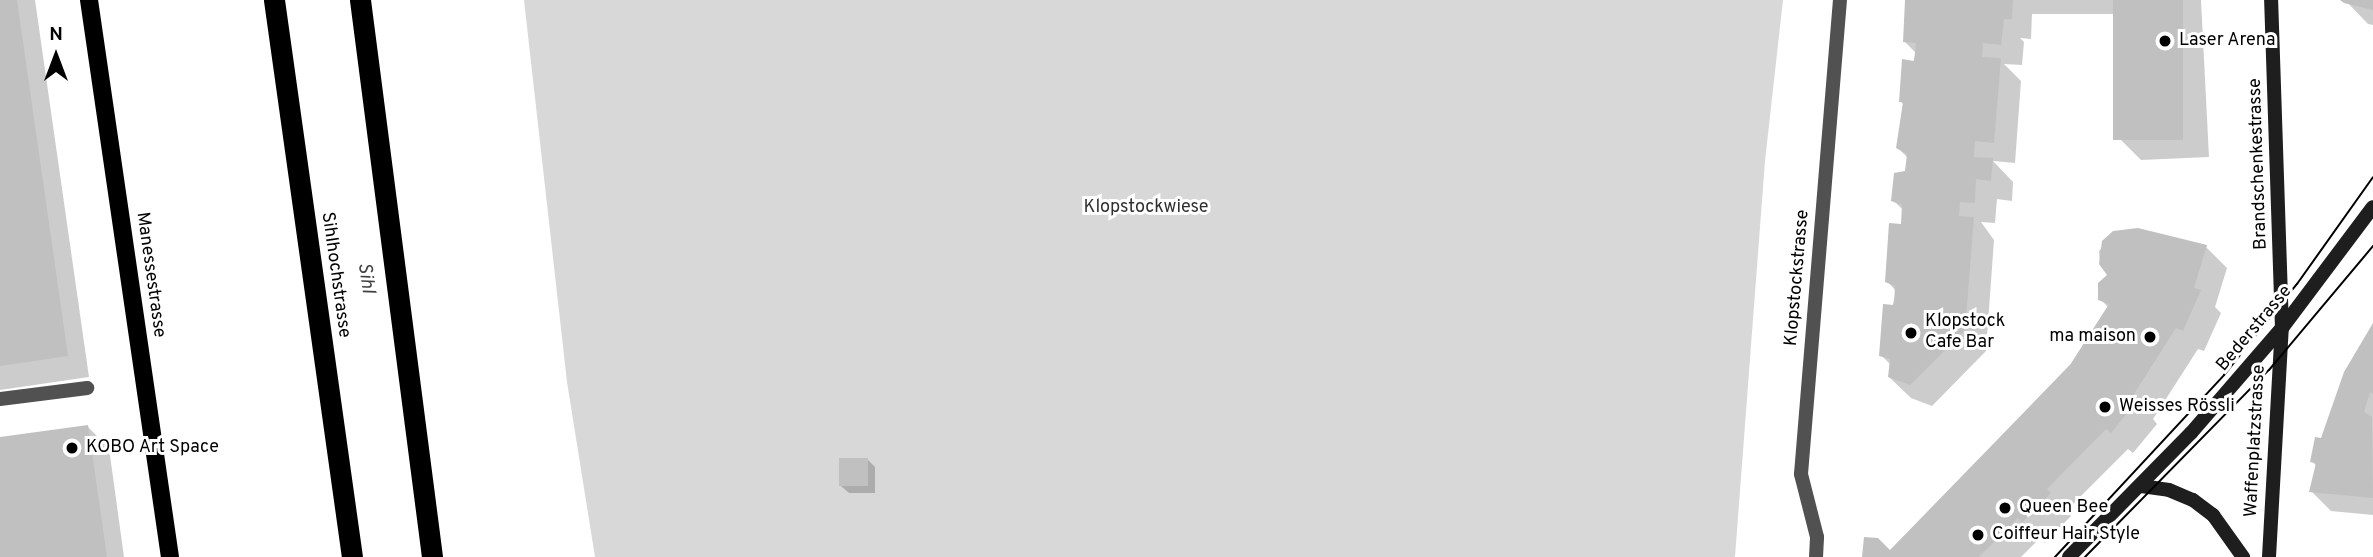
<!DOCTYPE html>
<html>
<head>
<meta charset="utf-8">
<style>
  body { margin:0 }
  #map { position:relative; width:2373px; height:557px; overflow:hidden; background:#fff; font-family:Overpass,sans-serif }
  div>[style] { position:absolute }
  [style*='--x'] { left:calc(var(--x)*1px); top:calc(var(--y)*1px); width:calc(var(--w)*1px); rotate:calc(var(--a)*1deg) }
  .green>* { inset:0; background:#d8d8d8 }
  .pier>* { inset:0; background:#fff }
  .shadow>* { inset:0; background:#0003 }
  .building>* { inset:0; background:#c0c0c0; transform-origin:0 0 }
  .street>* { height:14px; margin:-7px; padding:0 7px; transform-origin:7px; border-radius:7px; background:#515151 }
  .secondary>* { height:14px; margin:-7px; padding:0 7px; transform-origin:7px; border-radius:7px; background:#1e1e1e }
  .primary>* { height:18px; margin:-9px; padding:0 9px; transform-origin:9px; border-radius:9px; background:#000 }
  .highway>* { height:21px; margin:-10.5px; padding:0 10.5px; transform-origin:10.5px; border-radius:10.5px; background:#000 }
  .tram>* { height:2px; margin:-1px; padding:0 1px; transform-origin:1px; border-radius:1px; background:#000 }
  .dots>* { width:19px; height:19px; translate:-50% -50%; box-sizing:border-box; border:4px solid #fff; border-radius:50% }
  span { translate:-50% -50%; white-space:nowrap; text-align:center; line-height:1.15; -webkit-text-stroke:6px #fff; paint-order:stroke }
  .poi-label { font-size:18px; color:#000 }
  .left { translate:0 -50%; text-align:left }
  .right { translate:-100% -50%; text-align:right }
  .street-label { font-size:18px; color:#000 }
  .park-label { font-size:18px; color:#2f2f2f }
  .water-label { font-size:19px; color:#404040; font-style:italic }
  .north { position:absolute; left:21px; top:21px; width:70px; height:70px; -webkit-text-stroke:5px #fff; paint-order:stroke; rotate:0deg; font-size:19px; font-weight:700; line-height:28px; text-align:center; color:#000 }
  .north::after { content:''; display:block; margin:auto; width:24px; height:32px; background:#000; clip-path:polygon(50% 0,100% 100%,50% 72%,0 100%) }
</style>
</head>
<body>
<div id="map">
  <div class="green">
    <div style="clip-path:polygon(524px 0,1783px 0,1765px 161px,1735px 557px,595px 557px,567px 382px)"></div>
  </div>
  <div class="pier">
    <div style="clip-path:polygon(221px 0,403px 0,436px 290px,473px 557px,303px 557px)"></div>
  </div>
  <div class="shadow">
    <div style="clip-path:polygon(0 0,35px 0,89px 377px,0 390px)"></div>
    <div style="clip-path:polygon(1907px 0,2201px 0,2209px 157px,2141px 160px,2121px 140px,2116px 14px,2032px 14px,2031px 39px,2020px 38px,2024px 42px,2022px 65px,2004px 64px,2021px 81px,2015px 163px,1993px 161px,2013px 182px,2012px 201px,1997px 199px,1995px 223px,1981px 222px,1994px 240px,1986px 351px,1932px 406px,1911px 398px,1889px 377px,1891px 365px,1881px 355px,1896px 291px,1887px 281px,1903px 226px,1904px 211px,1893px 200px,1907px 173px,1908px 158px,1898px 148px,1904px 105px,1901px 102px,1916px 53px,1905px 42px)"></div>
    <div style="clip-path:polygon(2345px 0,2373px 0,2373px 25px,2368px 24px)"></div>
    <div style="clip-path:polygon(2114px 233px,2206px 247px,2227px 268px,2215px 307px,2221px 313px,2204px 351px,2198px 349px,2153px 419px,2157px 424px,2133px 453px,2128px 449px,2066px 511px,2071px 516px,2045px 543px,2040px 538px,2021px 557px,1864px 557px,1890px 552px,2087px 347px,2109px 308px,2100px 299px,2110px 276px,2100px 264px,2099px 251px)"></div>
    <div style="clip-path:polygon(2373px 327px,2373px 515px,2331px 511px,2311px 491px,2317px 467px,2312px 461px)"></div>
    <div style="clip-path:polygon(88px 427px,109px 448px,124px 557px,0 557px,0 439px)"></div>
    <div style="clip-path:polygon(868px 460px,875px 467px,875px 493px,849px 493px,841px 486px)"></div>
  </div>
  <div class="building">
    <div style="clip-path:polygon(0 0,17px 0,68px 356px,0 366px)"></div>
    <div style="clip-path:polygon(1905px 0,2013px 0,2012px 19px,2004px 19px,2001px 45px,1983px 43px,1982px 57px,2001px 58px,1994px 143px,1975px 141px,1974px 157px,1993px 158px,1991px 181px,1976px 179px,1975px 203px,1960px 202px,1959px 216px,1974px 217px,1965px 330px,1910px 385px,1888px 377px,1890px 359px,1879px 356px,1883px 304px,1894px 305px,1895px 286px,1885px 282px,1889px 223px,1901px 224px,1902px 205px,1891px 201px,1894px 173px,1905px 171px,1907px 154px,1896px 148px,1903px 102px,1899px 102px,1902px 59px,1914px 61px,1916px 43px,1903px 42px)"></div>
    <div style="left:2113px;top:0;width:70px;height:140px"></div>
    <div style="clip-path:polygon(2340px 0,2373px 0,2373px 10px,2344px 3px)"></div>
    <div style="clip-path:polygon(2138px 228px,2207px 245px,2194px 288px,2201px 290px,2183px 331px,2176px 328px,2132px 397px,2137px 401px,2111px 433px,2106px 429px,2047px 489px,2051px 493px,2022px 523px,2018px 518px,1979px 557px,1862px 557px,1864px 537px,1878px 538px,1890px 550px,2070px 365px,2109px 304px,2098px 300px,2098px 283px,2107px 275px,2099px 264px,2102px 241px,2113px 231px)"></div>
    <div style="clip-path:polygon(2373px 323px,2373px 394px,2370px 392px,2364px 412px,2372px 417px,2373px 498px,2309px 492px,2316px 463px,2310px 462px,2315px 437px,2321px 438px,2344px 372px)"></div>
    <div style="clip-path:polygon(88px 425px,107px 557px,0 557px,0 437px)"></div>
    <div style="left:839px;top:458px;width:29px;height:28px"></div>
  </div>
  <div class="street">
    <div style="--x:0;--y:399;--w:88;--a:-7.2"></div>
    <div style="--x:1816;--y:557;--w:20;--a:-87"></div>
    <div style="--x:1817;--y:537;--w:65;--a:-104.3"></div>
    <div style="--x:1801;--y:474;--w:476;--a:-85.3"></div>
  </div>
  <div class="secondary">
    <div style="--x:2141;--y:486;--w:28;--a:8"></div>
    <div style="--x:2169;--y:490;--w:26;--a:23"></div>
    <div style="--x:2193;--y:500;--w:25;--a:37"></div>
    <div style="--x:2213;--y:515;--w:52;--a:54.5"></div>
    <div style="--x:2069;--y:557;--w:174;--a:-45.5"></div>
    <div style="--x:2191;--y:433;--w:139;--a:-49.1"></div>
    <div style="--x:2282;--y:328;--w:151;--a:-53.1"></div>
    <div style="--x:2269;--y:557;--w:229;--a:-86.8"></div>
    <div style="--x:2282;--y:328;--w:328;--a:-91.9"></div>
  </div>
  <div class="primary">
    <div style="--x:89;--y:0;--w:563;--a:81.73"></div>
  </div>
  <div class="highway">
    <div style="--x:274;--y:0;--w:562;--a:82.03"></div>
    <div style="--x:360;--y:0;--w:562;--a:82.63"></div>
  </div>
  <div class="tram">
    <div style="--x:2055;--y:557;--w:248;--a:-47.1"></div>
    <div style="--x:2224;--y:375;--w:117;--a:-51.3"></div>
    <div style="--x:2297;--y:284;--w:131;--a:-54.6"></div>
    <div style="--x:2085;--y:557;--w:262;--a:-45.5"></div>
    <div style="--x:2269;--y:370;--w:162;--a:-50"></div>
  </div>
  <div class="dots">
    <div style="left:2165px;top:41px;background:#000"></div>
    <div style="left:1911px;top:333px;background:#000"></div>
    <div style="left:2150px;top:337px;background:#000"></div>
    <div style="left:2105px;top:407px;background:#000"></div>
    <div style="left:72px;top:448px;background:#000"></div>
    <div style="left:2005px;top:508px;background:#000"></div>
    <div style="left:1978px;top:535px;background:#000"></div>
  </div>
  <div class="poi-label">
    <span class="left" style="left:2179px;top:41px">Laser Arena</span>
    <span class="left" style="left:1925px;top:333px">Klopstock<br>Cafe Bar</span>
    <span class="right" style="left:2136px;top:337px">ma maison</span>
    <span class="left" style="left:2119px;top:407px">Weisses Rössli</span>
    <span class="left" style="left:86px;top:448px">KOBO Art Space</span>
    <span class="left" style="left:2019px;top:508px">Queen Bee</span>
    <span class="left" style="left:1992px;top:535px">Coiffeur Hair Style</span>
  </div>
  <div class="street-label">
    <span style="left:2259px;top:164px;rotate:-92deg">Brandschenkestrasse</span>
    <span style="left:150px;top:275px;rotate:82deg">Manessestrasse</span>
    <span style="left:335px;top:275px;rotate:82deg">Sihlhochstrasse</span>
    <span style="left:1798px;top:278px;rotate:-85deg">Klopstockstrasse</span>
    <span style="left:2255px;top:329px;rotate:-50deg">Bederstrasse</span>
    <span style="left:2256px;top:441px;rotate:-87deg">Waffenplatzstrasse</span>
  </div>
  <div class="park-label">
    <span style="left:1146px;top:208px">Klopstockwiese</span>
  </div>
  <div class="water-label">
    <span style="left:365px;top:278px;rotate:82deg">Sihl</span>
  </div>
  <div class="north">N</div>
</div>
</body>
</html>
